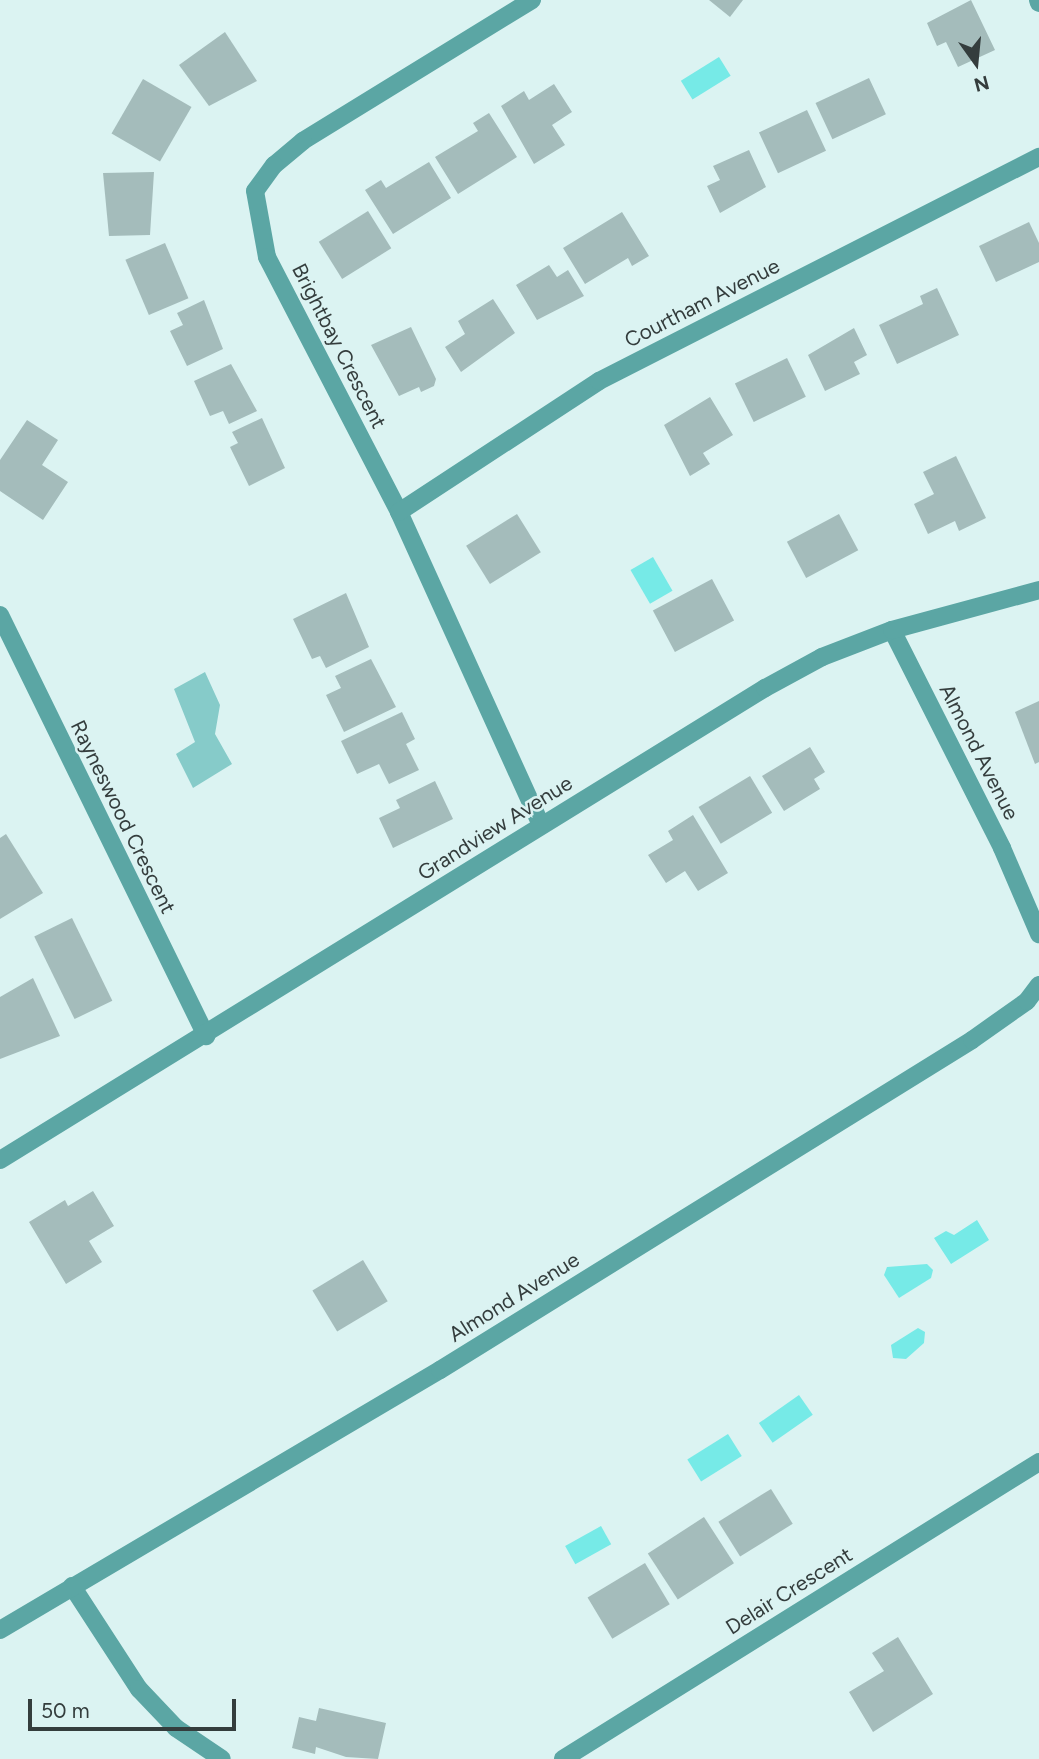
<!DOCTYPE html>
<html>
<head>
<meta charset="utf-8">
<style>
  body { margin:0 }
  #map { position:relative; width:1039px; height:1759px; overflow:hidden; background:#dbf3f2; font-family:Figtree,sans-serif }
  div>[style] { position:absolute }
  [style*='--x'] { left:calc(var(--x)*1px); top:calc(var(--y)*1px); width:calc(var(--w)*1px); rotate:calc(var(--a)*1deg) }
  .green>* { inset:0; background:#86cbc9 }
  .water>* { inset:0; background:#76eae7; transform-origin:0 0 }
  .building>* { inset:0; background:#a4bcbb; transform-origin:0 0 }
  .minor>* { height:18px; margin:-9px; padding:0 9px; transform-origin:9px; border-radius:9px; background:#5ba6a4 }
  span { translate:-50% -50%; white-space:nowrap; text-align:center; line-height:1.15; -webkit-text-stroke:5px #dbf3f2; paint-order:stroke }
  .street-label { font-size:21px; color:#343d3d }
  .north { position:absolute; left:941px; top:28px; width:70px; height:70px; -webkit-text-stroke:5px #dbf3f2; paint-order:stroke; rotate:165deg; font-size:19px; font-weight:700; line-height:28px; text-align:center; color:#343d3d }
  .north::after { content:''; display:block; margin:auto; width:24px; height:32px; background:#343d3d; clip-path:polygon(50% 0,100% 100%,50% 72%,0 100%) }
  .scale { position:absolute; left:28px; top:1699px; width:208px; height:32px; box-sizing:border-box; border:4px solid #343d3d; border-top:0; padding-left:9px; font-size:21px; line-height:24px; white-space:nowrap; color:#343d3d; -webkit-text-stroke:5px #dbf3f2; paint-order:stroke }
</style>
</head>
<body>
<div id="map">
  <div class="green">
    <div style="clip-path:polygon(205px 672px,220px 705px,215px 734px,232px 764px,193px 788px,176px 754px,195px 742px,174px 689px)"></div>
  </div>
  <div class="water">
    <div style="left:719px;top:57px;width:22px;height:45px;rotate:58deg"></div>
    <div style="left:653px;top:557px;width:39px;height:26px;rotate:60deg"></div>
    <div style="clip-path:polygon(977px 1220px,989px 1240px,951px 1264px,934px 1238px,946px 1231px,954px 1235px)"></div>
    <div style="clip-path:polygon(927px 1264px,933px 1270px,931px 1278px,899px 1298px,884px 1275px,887px 1267px)"></div>
    <div style="clip-path:polygon(918px 1328px,925px 1332px,924px 1343px,906px 1359px,893px 1358px,891px 1345px)"></div>
    <div style="left:799px;top:1395px;width:24px;height:49px;rotate:55deg"></div>
    <div style="left:728px;top:1434px;width:26px;height:48px;rotate:58deg"></div>
    <div style="left:601px;top:1526px;width:21px;height:41px;rotate:61deg"></div>
  </div>
  <div class="building">
    <div style="clip-path:polygon(709px 0,743px 0,730px 17px)"></div>
    <div style="clip-path:polygon(971px 0,995px 50px,958px 67px,946px 42px,937px 46px,927px 23px)"></div>
    <div style="clip-path:polygon(225px 32px,257px 81px,209px 106px,179px 65px)"></div>
    <div style="left:869px;top:78px;width:40px;height:59px;rotate:65deg"></div>
    <div style="left:143px;top:79px;width:56px;height:63px;rotate:30deg"></div>
    <div style="clip-path:polygon(554px 84px,572px 112px,552px 125px,565px 145px,534px 164px,501px 106px,524px 91px,529px 100px)"></div>
    <div style="left:807px;top:110px;width:45px;height:53px;rotate:65deg"></div>
    <div style="clip-path:polygon(489px 113px,517px 157px,458px 194px,435px 157px,478px 131px,473px 123px)"></div>
    <div style="clip-path:polygon(749px 150px,766px 187px,720px 213px,707px 186px,720px 180px,713px 166px)"></div>
    <div style="clip-path:polygon(429px 162px,451px 198px,393px 234px,365px 190px,381px 180px,386px 188px)"></div>
    <div style="clip-path:polygon(154px 172px,150px 235px,109px 236px,103px 173px)"></div>
    <div style="left:368px;top:211px;width:44px;height:58px;rotate:58deg"></div>
    <div style="clip-path:polygon(622px 212px,649px 256px,632px 266px,628px 258px,585px 284px,563px 248px)"></div>
    <div style="clip-path:polygon(1029px 222px,1039px 243px,1039px 262px,996px 282px,979px 246px)"></div>
    <div style="left:165px;top:243px;width:60px;height:43px;rotate:67deg"></div>
    <div style="clip-path:polygon(549px 265px,557px 277px,568px 270px,584px 296px,537px 320px,516px 285px)"></div>
    <div style="clip-path:polygon(937px 288px,959px 335px,897px 364px,879px 325px,923px 304px,920px 296px)"></div>
    <div style="clip-path:polygon(493px 299px,515px 333px,461px 372px,445px 347px,465px 334px,458px 321px)"></div>
    <div style="clip-path:polygon(204px 300px,223px 349px,187px 366px,170px 331px,183px 325px,177px 313px)"></div>
    <div style="clip-path:polygon(411px 327px,436px 379px,434px 386px,421px 392px,419px 387px,399px 396px,371px 345px)"></div>
    <div style="clip-path:polygon(854px 328px,867px 355px,854px 362px,860px 374px,825px 391px,808px 355px)"></div>
    <div style="left:787px;top:358px;width:43px;height:58px;rotate:64deg"></div>
    <div style="clip-path:polygon(231px 364px,257px 411px,229px 424px,223px 411px,210px 416px,194px 381px)"></div>
    <div style="clip-path:polygon(710px 397px,733px 435px,703px 453px,710px 464px,690px 476px,664px 425px)"></div>
    <div style="clip-path:polygon(262px 418px,285px 468px,249px 486px,230px 447px,238px 443px,232px 432px)"></div>
    <div style="clip-path:polygon(27px 420px,58px 440px,42px 465px,68px 482px,43px 520px,0 491px,0 460px)"></div>
    <div style="clip-path:polygon(956px 456px,986px 518px,959px 531px,955px 521px,928px 534px,914px 504px,934px 494px,923px 472px)"></div>
    <div style="left:517px;top:514px;width:45px;height:60px;rotate:58deg"></div>
    <div style="left:839px;top:514px;width:41px;height:59px;rotate:62deg"></div>
    <div style="left:712px;top:579px;width:47px;height:67px;rotate:62deg"></div>
    <div style="clip-path:polygon(346px 593px,369px 647px,326px 668px,320px 656px,312px 659px,293px 619px)"></div>
    <div style="clip-path:polygon(371px 659px,396px 707px,344px 732px,326px 695px,341px 688px,335px 676px)"></div>
    <div style="clip-path:polygon(1039px 701px,1039px 762px,1035px 764px,1015px 712px)"></div>
    <div style="clip-path:polygon(402px 712px,415px 739px,406px 744px,419px 770px,389px 784px,379px 764px,357px 774px,341px 741px)"></div>
    <div style="clip-path:polygon(810px 747px,825px 772px,814px 779px,820px 789px,784px 811px,762px 776px)"></div>
    <div style="left:750px;top:776px;width:43px;height:60px;rotate:59deg"></div>
    <div style="clip-path:polygon(435px 781px,453px 819px,393px 848px,379px 818px,400px 808px,396px 800px)"></div>
    <div style="clip-path:polygon(693px 815px,728px 873px,698px 891px,685px 871px,666px 883px,648px 855px,673px 840px,668px 831px)"></div>
    <div style="clip-path:polygon(6px 834px,43px 893px,0 919px,0 838px)"></div>
    <div style="left:72px;top:918px;width:92px;height:42px;rotate:64deg"></div>
    <div style="clip-path:polygon(33px 978px,60px 1036px,0 1059px,0 997px)"></div>
    <div style="clip-path:polygon(93px 1191px,114px 1226px,89px 1241px,102px 1262px,66px 1284px,29px 1222px,65px 1200px,68px 1206px)"></div>
    <div style="left:363px;top:1260px;width:48px;height:59px;rotate:59deg"></div>
    <div style="left:771px;top:1489px;width:41px;height:62px;rotate:58deg"></div>
    <div style="left:704px;top:1517px;width:55px;height:67px;rotate:57deg"></div>
    <div style="left:645px;top:1563px;width:48px;height:67px;rotate:59deg"></div>
    <div style="clip-path:polygon(898px 1637px,933px 1694px,873px 1732px,849px 1692px,884px 1671px,872px 1653px)"></div>
    <div style="clip-path:polygon(319px 1708px,386px 1723px,378px 1759px,346px 1757px,316px 1747px,315px 1754px,292px 1748px,299px 1717px,316px 1721px)"></div>
  </div>
  <div class="minor">
    <div style="--x:532;--y:0;--w:269;--a:148.4"></div>
    <div style="--x:303;--y:141;--w:38;--a:140"></div>
    <div style="--x:274;--y:165;--w:32;--a:126"></div>
    <div style="--x:255;--y:191;--w:67;--a:79.7"></div>
    <div style="--x:267;--y:257;--w:287;--a:62.6"></div>
    <div style="--x:399;--y:512;--w:344;--a:65.6"></div>
    <div style="--x:1038;--y:0;--w:3;--a:72"></div>
    <div style="--x:399;--y:512;--w:239;--a:-33.2"></div>
    <div style="--x:599;--y:381;--w:494;--a:-27"></div>
    <div style="--x:0;--y:615;--w:469;--a:63.9"></div>
    <div style="--x:892;--y:630;--w:244;--a:63.2"></div>
    <div style="--x:1002;--y:848;--w:94;--a:66.7"></div>
    <div style="--x:0;--y:1160;--w:899;--a:-31.67"></div>
    <div style="--x:765;--y:688;--w:65;--a:-28.5"></div>
    <div style="--x:822;--y:657;--w:75;--a:-21.1"></div>
    <div style="--x:892;--y:630;--w:152;--a:-15.2"></div>
    <div style="--x:72;--y:1586;--w:123;--a:57"></div>
    <div style="--x:139;--y:1689;--w:54;--a:46.5"></div>
    <div style="--x:176;--y:1728;--w:55;--a:34"></div>
    <div style="--x:0;--y:1630;--w:511;--a:-30.58"></div>
    <div style="--x:440;--y:1370;--w:626;--a:-31.81"></div>
    <div style="--x:972;--y:1040;--w:67;--a:-35.3"></div>
    <div style="--x:1027;--y:1001;--w:20;--a:-53"></div>
    <div style="--x:563;--y:1759;--w:561;--a:-31.96"></div>
  </div>
  <div class="street-label">
    <span style="left:702px;top:303px;rotate:-27deg">Courtham Avenue</span>
    <span style="left:339px;top:346px;rotate:63deg">Brightbay Crescent</span>
    <span style="left:979px;top:752px;rotate:63deg">Almond Avenue</span>
    <span style="left:123px;top:817px;rotate:64deg">Rayneswood Crescent</span>
    <span style="left:495px;top:828px;rotate:-32deg">Grandview Avenue</span>
    <span style="left:514px;top:1297px;rotate:-32deg">Almond Avenue</span>
    <span style="left:789px;top:1591px;rotate:-32deg">Delair Crescent</span>
  </div>
  <div class="north">N</div>
  <div class="scale">50 m</div>
</div>
</body>
</html>
